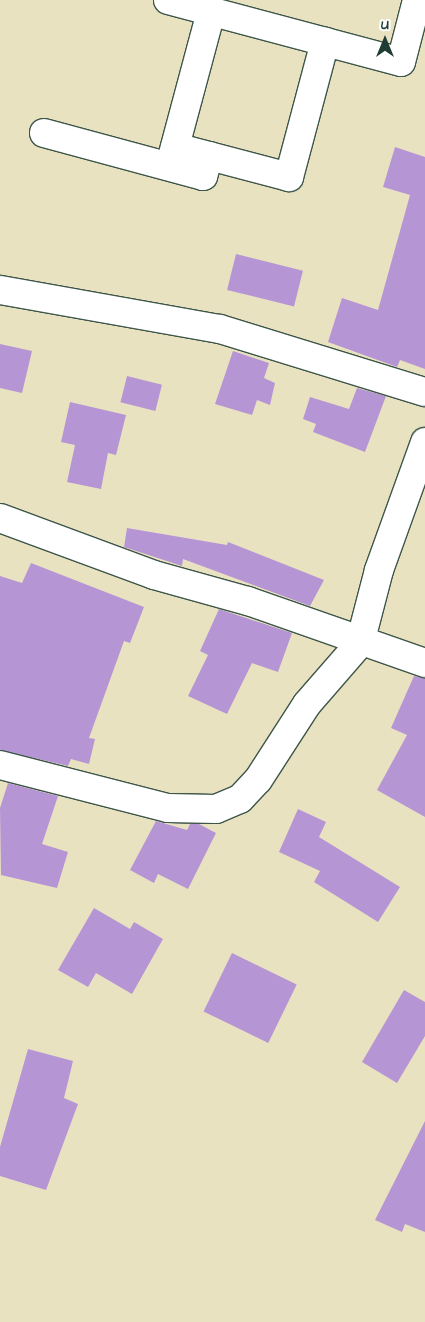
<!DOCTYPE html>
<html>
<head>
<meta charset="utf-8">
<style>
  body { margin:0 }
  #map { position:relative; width:425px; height:1322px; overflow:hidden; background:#e9e2c1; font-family:"Architects Daughter",sans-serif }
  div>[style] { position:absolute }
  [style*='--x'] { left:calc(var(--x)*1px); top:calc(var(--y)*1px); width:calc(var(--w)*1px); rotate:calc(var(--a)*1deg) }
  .building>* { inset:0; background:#b695d5; transform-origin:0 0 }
  .roads { filter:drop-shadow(1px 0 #3d5649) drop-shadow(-1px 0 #3d5649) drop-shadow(0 1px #3d5649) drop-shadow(0 -1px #3d5649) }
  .minor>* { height:28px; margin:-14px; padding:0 14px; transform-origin:14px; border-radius:14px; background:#fff }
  span { translate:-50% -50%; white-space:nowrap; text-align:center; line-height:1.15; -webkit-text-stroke:4.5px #fff; paint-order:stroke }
  .north { position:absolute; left:360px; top:15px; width:50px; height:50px; -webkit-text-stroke:4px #fff; paint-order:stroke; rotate:0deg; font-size:14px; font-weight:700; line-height:20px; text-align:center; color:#1f3d34 }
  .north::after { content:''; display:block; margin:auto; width:18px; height:22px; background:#1f3d34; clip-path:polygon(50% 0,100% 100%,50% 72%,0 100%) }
</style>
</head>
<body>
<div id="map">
  <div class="building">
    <div style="clip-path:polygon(395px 147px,425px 157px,425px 369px,400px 360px,397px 367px,328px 342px,342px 298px,378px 310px,410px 195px,383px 187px)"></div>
    <div style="left:236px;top:254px;width:69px;height:37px;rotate:14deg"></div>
    <div style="clip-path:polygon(0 344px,32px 351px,22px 393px,0 388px)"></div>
    <div style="clip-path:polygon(233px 351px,269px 363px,264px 378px,275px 383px,270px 405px,257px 400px,252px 415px,215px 404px)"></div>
    <div style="left:127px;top:376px;width:36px;height:27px;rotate:14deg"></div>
    <div style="clip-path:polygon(357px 388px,386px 396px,365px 452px,313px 432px,316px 424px,303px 419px,310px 397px,349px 409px)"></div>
    <div style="clip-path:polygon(70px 402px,126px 415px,116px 455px,108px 453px,101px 489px,67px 482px,75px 445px,61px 442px)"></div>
    <div style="clip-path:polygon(127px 528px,227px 545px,228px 542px,324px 580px,310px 606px,183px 559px,182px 566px,124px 547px)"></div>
    <div style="clip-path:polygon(31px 563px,144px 607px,130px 643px,124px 641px,89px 738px,95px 739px,89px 764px,71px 759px,68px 766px,0 750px,0 576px,22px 583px)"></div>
    <div style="clip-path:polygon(219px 609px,292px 633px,278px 672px,252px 663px,227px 714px,188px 696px,208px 655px,200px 651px)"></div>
    <div style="clip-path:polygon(414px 676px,425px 678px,425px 817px,377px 790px,407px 735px,391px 728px)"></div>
    <div style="clip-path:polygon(8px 783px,58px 796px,42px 844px,68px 852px,57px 888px,1px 875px,0 808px)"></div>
    <div style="clip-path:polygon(298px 809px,326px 822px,319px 837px,400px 887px,378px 922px,314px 882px,320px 871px,279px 852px)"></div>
    <div style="clip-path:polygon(156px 821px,187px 830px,190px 824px,199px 824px,216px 833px,188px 889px,158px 874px,154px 883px,130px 870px)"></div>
    <div style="clip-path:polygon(94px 908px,130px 929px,134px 922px,163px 939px,132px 994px,96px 973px,88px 987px,58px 970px)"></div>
    <div style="left:232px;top:953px;width:72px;height:65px;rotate:26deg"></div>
    <div style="clip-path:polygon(404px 990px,425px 1002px,425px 1036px,397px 1083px,362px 1062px)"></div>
    <div style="clip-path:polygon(28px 1049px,73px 1061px,64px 1098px,78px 1104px,46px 1190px,0 1176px,0 1147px)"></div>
    <div style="clip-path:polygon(425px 1121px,425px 1232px,405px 1224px,402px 1232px,375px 1220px)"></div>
  </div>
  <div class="roads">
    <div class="minor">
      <div style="--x:168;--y:0;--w:241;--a:14.9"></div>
      <div style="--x:401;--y:62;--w:64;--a:-75.5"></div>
      <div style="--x:44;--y:133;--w:165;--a:15.1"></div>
      <div style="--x:203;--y:176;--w:21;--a:-73"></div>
      <div style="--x:175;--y:147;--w:118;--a:14.7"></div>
      <div style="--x:289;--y:177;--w:140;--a:-75.1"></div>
      <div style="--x:170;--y:165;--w:158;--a:-75"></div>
      <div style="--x:0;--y:290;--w:223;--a:10.1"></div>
      <div style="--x:220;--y:329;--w:214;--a:17.1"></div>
      <div style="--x:0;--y:518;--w:164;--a:20.3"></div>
      <div style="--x:154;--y:575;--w:98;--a:15.5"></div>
      <div style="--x:248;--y:601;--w:188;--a:19.3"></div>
      <div style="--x:0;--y:765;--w:173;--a:14.4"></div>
      <div style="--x:168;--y:808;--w:48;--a:1.2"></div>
      <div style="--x:216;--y:809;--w:26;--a:-23"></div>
      <div style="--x:240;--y:799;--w:26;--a:-47"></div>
      <div style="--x:258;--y:780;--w:90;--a:-57.2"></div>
      <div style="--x:307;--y:704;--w:81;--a:-49"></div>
      <div style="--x:360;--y:643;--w:75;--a:-75.4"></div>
      <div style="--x:379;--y:570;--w:136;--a:-70.2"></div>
    </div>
  </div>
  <div class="north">U</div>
</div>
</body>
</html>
